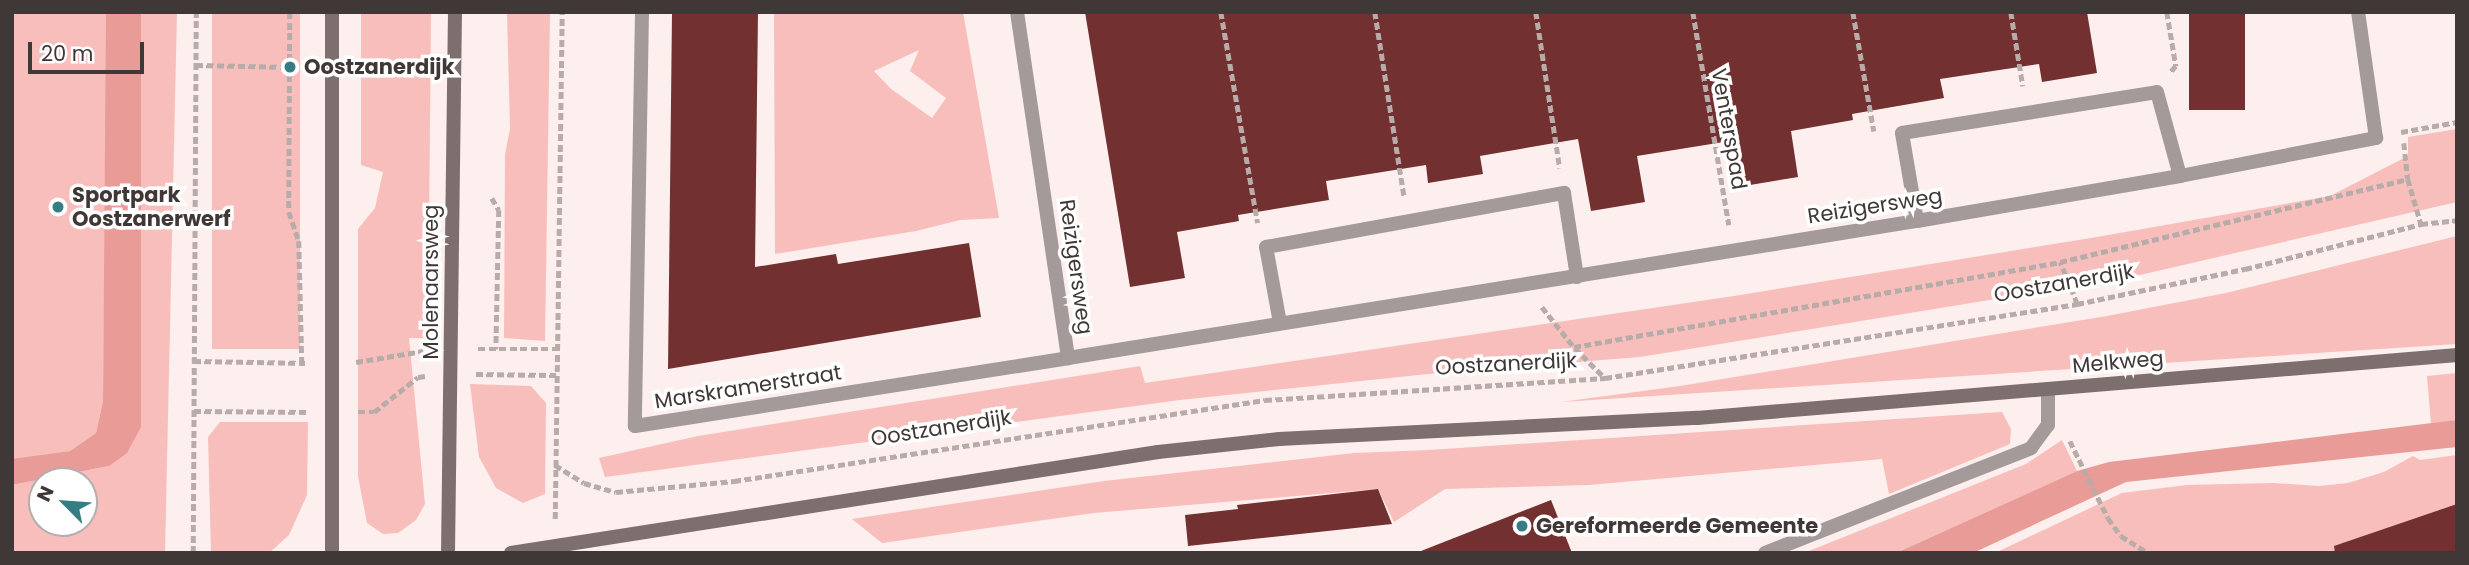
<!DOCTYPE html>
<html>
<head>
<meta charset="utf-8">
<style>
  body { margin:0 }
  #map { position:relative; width:2469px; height:565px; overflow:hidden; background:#fdefee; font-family:Poppins,sans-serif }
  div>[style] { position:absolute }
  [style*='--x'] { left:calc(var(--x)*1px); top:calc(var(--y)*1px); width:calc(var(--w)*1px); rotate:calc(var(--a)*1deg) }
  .green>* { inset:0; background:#f8bebb; transform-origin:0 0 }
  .water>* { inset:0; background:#e89b97 }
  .building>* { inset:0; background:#723130; transform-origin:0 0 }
  .path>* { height:4.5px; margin-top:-2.25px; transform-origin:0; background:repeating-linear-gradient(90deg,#b8acab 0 7px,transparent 0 10.5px) }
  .street>* { height:14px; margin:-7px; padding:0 7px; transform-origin:7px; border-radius:7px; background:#a39a99 }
  .secondary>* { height:14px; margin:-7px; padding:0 7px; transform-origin:7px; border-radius:7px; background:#7d6f6e }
  .dots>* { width:19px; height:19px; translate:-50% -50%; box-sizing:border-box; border:4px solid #fff; border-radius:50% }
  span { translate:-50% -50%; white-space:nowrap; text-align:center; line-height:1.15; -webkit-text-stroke:7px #fff; paint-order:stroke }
  .poi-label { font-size:21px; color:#403737; font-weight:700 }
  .left { translate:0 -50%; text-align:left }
  .street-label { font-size:21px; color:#403737 }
  .frame { position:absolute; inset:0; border:14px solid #403737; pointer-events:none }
  .north { position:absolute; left:28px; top:467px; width:70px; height:70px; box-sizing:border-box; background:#fff; border:2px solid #b3afaf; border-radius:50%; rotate:295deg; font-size:19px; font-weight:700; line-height:28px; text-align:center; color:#403737 }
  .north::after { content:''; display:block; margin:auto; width:24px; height:32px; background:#357d83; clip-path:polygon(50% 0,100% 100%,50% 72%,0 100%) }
  .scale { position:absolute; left:28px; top:42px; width:116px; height:32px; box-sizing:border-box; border:4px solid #403737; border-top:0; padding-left:9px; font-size:21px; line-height:24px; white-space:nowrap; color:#403737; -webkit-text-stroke:5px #fff; paint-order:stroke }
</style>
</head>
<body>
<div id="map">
  <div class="green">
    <div style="clip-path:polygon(12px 12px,107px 12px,103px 401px,96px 433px,70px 451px,12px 460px)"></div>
    <div style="clip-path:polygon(evenodd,141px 12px,177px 12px,165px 553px,12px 553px,12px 485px,109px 466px,141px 427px,141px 12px,42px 481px,84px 481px,84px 523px,42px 523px,42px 481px)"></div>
    <div style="left:212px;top:12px;width:88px;height:337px"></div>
    <div style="clip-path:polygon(361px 12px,431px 12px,428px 338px,409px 338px,425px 504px,416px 520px,398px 533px,383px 534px,367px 523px,358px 476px,358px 229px,375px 208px,383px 172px,361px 165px)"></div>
    <div style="clip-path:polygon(507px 12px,550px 12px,545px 341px,504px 338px,505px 154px,510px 129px)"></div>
    <div style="clip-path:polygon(evenodd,774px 12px,963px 12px,999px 218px,960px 220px,916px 231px,775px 254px,774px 12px,919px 50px,910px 71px,946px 98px,932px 118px,891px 89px,874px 71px,919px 50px)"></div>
    <div style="clip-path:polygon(2457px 129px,2457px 202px,2131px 277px,1640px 357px,1438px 373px,1180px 400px,605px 477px,599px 458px,698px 436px,1140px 366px,1145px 383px,1734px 296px,2091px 238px,2330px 196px,2408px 156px,2408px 137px)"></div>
    <div style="clip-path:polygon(2457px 236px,2457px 344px,1561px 402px,1680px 386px,2107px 316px,2226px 293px)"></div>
    <div style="clip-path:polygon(2457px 373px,2457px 420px,2431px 424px,2427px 376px)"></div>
    <div style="clip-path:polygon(470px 384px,531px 386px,546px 403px,545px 494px,523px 503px,496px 488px,479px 457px)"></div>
    <div style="clip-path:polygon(2002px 412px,2011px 429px,2010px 444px,1889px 494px,1882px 459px,1589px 485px,1445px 489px,1394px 522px,1378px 489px,1094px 513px,882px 543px,852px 519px,1104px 481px,1354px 453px,1429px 450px)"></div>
    <div style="clip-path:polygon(220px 422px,308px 422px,307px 495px,289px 535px,269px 553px,211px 553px,208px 437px)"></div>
    <div style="clip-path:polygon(2062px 440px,2077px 471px,1896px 553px,1804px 553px,2026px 464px)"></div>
    <div style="clip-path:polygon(2457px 455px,2457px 553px,1995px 553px,2122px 493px,2187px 485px,2273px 483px,2319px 486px,2348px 483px,2384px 472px,2413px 456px,2420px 460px)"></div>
  </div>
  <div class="water">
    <div style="clip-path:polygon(106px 12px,141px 12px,141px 427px,127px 453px,109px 466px,12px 485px,12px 459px,70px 451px,96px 433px,103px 401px)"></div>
    <div style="clip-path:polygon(2457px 420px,2457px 447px,2126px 482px,1973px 553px,1896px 553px,2077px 471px,2109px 462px)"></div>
  </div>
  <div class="building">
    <div style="clip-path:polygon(672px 12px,758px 12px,755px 267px,836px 254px,838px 264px,969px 243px,981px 317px,668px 369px)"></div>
    <div style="clip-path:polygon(1085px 12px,2087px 12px,2097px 73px,2042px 82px,2039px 64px,1940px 79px,1944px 98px,1852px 114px,1853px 120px,1791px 131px,1798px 177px,1744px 186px,1736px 140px,1637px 156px,1645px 202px,1591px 211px,1578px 139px,1480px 156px,1483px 174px,1428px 183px,1426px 165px,1326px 181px,1329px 200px,1238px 215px,1239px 221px,1177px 232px,1185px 278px,1130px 287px)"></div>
    <div style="left:2189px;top:12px;width:56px;height:98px"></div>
    <div style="clip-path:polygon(1378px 489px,1392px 524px,1188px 546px,1185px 515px,1238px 509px,1237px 505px)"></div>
    <div style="clip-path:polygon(1551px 500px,1572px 553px,1421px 553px,1421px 551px)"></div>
    <div style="clip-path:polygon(2457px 504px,2457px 553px,2335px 553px,2334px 546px)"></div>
  </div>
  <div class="path">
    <div style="--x:290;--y:12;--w:200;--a:90.3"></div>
    <div style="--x:289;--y:212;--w:31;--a:71"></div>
    <div style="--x:299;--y:241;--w:122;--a:88.6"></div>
    <div style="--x:1221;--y:12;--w:214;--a:80.1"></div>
    <div style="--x:1375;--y:12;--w:186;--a:81"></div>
    <div style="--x:1536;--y:12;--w:158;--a:81.3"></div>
    <div style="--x:1693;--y:12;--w:216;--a:80.4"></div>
    <div style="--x:1853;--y:12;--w:121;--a:80"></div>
    <div style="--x:2011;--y:12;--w:75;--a:80.8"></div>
    <div style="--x:2167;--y:12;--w:55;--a:80.5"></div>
    <div style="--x:2176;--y:66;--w:8;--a:130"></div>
    <div style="--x:196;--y:65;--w:94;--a:1.2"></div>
    <div style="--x:2401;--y:132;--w:57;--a:-10.1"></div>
    <div style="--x:2404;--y:143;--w:36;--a:84"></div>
    <div style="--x:2408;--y:179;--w:47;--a:73.9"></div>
    <div style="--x:492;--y:198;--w:14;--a:60"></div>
    <div style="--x:499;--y:210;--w:139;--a:91.2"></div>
    <div style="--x:2077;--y:304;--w:45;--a:-112"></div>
    <div style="--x:2060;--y:262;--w:358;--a:-13.4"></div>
    <div style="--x:1542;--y:307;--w:51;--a:51.3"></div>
    <div style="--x:1574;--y:347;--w:493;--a:-9.9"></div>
    <div style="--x:1575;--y:348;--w:42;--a:45"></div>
    <div style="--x:478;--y:349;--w:78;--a:0"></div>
    <div style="--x:194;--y:361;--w:111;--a:1"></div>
    <div style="--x:356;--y:362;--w:68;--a:-9.3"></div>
    <div style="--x:476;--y:374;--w:80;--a:0.7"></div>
    <div style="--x:194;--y:411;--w:114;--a:0.5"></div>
    <div style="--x:358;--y:412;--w:16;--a:0"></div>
    <div style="--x:374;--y:412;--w:56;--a:-38.5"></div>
    <div style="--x:418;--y:377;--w:7;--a:-8"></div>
    <div style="--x:2070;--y:441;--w:86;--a:63.7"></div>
    <div style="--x:2108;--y:518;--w:22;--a:54"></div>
    <div style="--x:2121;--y:536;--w:32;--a:32"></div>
    <div style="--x:555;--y:465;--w:34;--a:32"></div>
    <div style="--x:584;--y:483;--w:33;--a:16"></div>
    <div style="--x:616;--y:492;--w:119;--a:-5.3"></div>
    <div style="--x:734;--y:481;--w:537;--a:-8.67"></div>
    <div style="--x:1265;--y:400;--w:341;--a:-3.7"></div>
    <div style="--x:1605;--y:378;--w:478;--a:-8.9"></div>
    <div style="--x:2077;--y:304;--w:172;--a:-11.8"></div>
    <div style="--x:2245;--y:269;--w:182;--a:-14.3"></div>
    <div style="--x:2421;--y:224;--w:36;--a:-6"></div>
    <div style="--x:555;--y:519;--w:507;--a:-89.21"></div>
    <div style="--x:193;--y:553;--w:541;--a:-89.68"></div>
  </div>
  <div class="street">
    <div style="--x:642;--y:12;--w:414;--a:91"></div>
    <div style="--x:635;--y:426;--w:438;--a:-8.9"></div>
    <div style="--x:1017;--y:12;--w:350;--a:81.6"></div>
    <div style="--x:1068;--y:358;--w:860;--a:-9.17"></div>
    <div style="--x:1917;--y:221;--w:267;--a:-9.7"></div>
    <div style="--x:2180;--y:176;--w:200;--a:-11"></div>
    <div style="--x:2376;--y:138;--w:127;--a:-98.1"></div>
    <div style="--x:1917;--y:221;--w:89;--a:-99.7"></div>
    <div style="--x:1902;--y:133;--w:258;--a:-9.1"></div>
    <div style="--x:2157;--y:92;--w:87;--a:74.7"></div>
    <div style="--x:1280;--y:323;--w:77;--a:-100.4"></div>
    <div style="--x:1266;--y:247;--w:303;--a:-10.3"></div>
    <div style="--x:1564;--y:193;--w:85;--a:81.2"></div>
    <div style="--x:1765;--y:553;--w:286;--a:-21.5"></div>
    <div style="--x:2031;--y:448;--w:29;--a:-54"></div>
    <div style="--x:2048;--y:425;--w:36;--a:-90"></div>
  </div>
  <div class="secondary">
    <div style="--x:332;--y:553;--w:541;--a:-90"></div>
    <div style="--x:448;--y:553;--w:541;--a:-89.26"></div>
    <div style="--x:511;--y:553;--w:655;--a:-8.87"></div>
    <div style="--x:1158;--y:452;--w:122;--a:-6.1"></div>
    <div style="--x:1279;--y:439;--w:419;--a:-2.9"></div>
    <div style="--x:1697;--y:418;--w:763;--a:-4.74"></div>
  </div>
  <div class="dots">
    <div style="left:290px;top:67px;background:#357d83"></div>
    <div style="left:58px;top:207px;background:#357d83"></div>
    <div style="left:1522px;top:526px;background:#357d83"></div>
  </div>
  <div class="poi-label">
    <span class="left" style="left:304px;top:67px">Oostzanerdijk</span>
    <span class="left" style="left:72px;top:207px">Sportpark<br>Oostzanerwerf</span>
    <span class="left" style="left:1536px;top:526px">Gereformeerde Gemeente</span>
  </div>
  <div class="street-label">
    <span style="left:1729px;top:129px;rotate:80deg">Venterspad</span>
    <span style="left:1875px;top:206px;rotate:-9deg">Reizigersweg</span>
    <span style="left:1076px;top:267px;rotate:82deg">Reizigersweg</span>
    <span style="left:431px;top:282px;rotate:-90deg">Molenaarsweg</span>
    <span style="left:2064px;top:283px;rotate:-10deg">Oostzanerdijk</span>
    <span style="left:2118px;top:362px;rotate:-5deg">Melkweg</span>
    <span style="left:1506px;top:364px;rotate:-3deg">Oostzanerdijk</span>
    <span style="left:748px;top:387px;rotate:-9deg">Marskramerstraat</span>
    <span style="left:941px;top:428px;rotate:-9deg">Oostzanerdijk</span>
  </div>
  <div class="frame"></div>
  <div class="north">N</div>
  <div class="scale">20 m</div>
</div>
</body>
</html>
